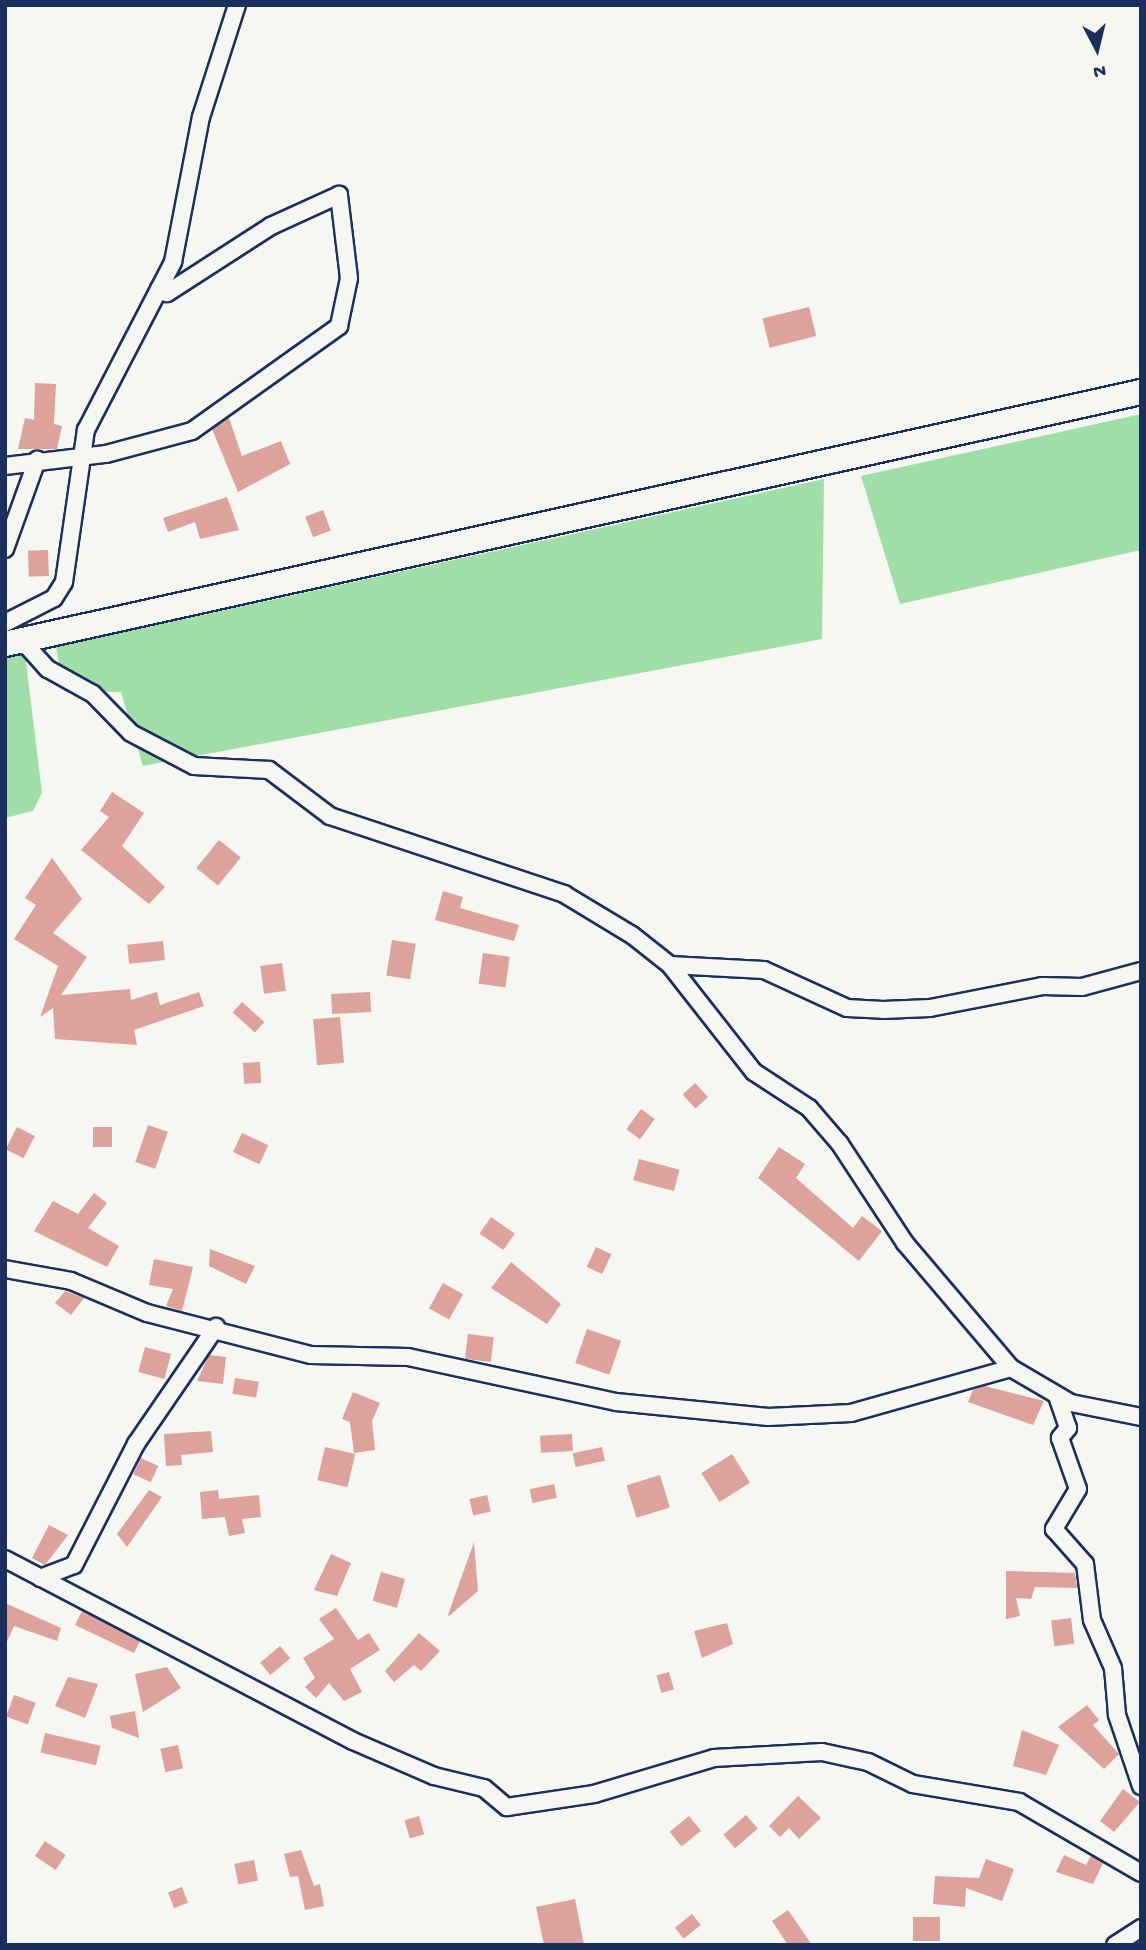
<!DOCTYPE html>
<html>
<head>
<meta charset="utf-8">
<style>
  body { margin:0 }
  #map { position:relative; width:1146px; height:1950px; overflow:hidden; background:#f6f6f2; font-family:"Gochi Hand",sans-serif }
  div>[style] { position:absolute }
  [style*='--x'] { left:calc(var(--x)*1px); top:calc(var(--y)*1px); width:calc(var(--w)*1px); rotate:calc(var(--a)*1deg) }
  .green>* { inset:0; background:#9fdfa7 }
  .building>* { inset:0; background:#dca29b; transform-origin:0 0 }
  .roads { filter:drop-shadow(2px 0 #1b2f5e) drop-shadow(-2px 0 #1b2f5e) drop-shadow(0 2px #1b2f5e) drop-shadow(0 -2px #1b2f5e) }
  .minor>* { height:16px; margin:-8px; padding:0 8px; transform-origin:8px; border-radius:8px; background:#f6f6f2 }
  .primary>* { height:24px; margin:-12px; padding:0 12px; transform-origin:12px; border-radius:12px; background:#f6f6f2 }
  span { translate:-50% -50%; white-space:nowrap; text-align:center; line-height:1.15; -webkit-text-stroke:5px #f6f6f2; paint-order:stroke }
  .frame { position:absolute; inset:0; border:7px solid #1b2f5e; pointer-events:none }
  .north { position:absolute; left:1062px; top:14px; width:70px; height:70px; -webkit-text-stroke:5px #f6f6f2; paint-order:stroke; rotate:173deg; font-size:19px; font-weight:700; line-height:28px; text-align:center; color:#1b2f5e }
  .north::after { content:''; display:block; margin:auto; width:24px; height:32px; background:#1b2f5e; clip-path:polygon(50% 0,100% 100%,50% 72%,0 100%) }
</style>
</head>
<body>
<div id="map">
  <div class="green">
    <div style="clip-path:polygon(1141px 414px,1141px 550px,900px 604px,861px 476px)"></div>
    <div style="clip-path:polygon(824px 479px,822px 639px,143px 766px,121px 692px,64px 691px,56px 647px)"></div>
    <div style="clip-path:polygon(25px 654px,42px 793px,33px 811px,5px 818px,5px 658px)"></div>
  </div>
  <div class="building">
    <div style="left:809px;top:307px;width:30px;height:48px;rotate:76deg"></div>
    <div style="clip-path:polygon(35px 383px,56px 384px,54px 424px,62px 426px,57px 449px,18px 449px,25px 418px,34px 420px)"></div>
    <div style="clip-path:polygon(229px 418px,242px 456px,281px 441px,290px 464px,238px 492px,212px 429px)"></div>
    <div style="clip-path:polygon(227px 497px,239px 530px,200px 539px,195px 522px,168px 532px,163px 518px)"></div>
    <div style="left:323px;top:510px;width:22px;height:19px;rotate:69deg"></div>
    <div style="left:48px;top:550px;width:26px;height:20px;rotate:88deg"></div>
    <div style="clip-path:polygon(112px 792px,144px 813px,122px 846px,165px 887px,149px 904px,81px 850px,109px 817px,100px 811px)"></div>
    <div style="left:219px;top:840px;width:28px;height:36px;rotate:39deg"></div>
    <div style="clip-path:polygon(52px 858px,82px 899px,53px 933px,87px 957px,61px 995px,130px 989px,131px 1000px,157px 992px,160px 1005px,199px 992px,204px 1006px,134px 1030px,137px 1045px,55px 1039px,53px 1008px,40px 1017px,58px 966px,14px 939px,36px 905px,25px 898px)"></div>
    <div style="clip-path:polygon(443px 891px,463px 897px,460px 908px,519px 925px,514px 941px,435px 920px)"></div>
    <div style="left:392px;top:940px;width:24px;height:36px;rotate:9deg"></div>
    <div style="left:163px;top:941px;width:19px;height:36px;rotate:84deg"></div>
    <div style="left:483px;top:953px;width:27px;height:31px;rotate:8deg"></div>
    <div style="left:282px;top:963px;width:28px;height:22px;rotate:82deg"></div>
    <div style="left:370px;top:992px;width:20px;height:39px;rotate:87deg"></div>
    <div style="left:242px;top:1002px;width:30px;height:14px;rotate:42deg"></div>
    <div style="left:340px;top:1017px;width:46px;height:27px;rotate:85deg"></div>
    <div style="left:260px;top:1062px;width:21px;height:17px;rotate:87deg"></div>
    <div style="left:695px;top:1083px;width:19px;height:17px;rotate:47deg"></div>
    <div style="left:641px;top:1109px;width:17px;height:25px;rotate:36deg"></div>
    <div style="left:148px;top:1125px;width:21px;height:39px;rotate:19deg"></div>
    <div style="left:17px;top:1127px;width:20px;height:25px;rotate:27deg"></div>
    <div style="left:93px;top:1127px;width:19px;height:20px"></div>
    <div style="left:242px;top:1133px;width:29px;height:21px;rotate:25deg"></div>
    <div style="clip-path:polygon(779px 1147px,805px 1164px,796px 1178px,853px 1228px,862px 1216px,882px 1231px,859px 1261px,758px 1178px)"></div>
    <div style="left:639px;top:1159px;width:42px;height:22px;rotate:15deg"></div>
    <div style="clip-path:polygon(94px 1193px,107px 1203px,88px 1228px,119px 1246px,107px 1267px,34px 1231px,53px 1201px,78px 1214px)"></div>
    <div style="left:491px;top:1217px;width:29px;height:20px;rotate:35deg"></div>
    <div style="left:596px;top:1247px;width:17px;height:22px;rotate:25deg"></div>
    <div style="clip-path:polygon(210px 1249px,255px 1266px,246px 1284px,209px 1266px)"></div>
    <div style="clip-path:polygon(154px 1259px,193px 1267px,182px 1311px,166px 1306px,173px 1289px,149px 1285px)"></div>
    <div style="clip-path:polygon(511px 1262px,561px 1304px,547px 1324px,491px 1288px)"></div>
    <div style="left:443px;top:1283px;width:23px;height:29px;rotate:29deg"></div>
    <div style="clip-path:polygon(65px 1291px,84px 1298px,71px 1315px,55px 1303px)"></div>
    <div style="left:587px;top:1329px;width:36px;height:36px;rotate:19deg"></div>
    <div style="left:468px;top:1334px;width:26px;height:25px;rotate:7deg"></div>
    <div style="left:145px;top:1347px;width:27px;height:26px;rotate:15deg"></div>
    <div style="clip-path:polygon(209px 1355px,226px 1357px,223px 1384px,197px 1381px)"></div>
    <div style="left:235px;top:1378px;width:24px;height:16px;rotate:9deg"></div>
    <div style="clip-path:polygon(985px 1386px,1044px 1401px,1033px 1425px,968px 1402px,973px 1390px)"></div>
    <div style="clip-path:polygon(353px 1392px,380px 1403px,372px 1421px,375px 1450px,354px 1453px,350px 1422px,342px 1419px)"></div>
    <div style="clip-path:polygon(211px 1431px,213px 1452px,181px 1455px,182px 1465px,166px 1466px,164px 1434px)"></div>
    <div style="left:572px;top:1434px;width:17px;height:32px;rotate:87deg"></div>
    <div style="left:325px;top:1447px;width:31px;height:34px;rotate:13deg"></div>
    <div style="left:602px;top:1447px;width:14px;height:30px;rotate:78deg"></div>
    <div style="left:732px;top:1454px;width:34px;height:36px;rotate:58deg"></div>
    <div style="left:141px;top:1458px;width:19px;height:18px;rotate:25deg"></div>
    <div style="left:660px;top:1475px;width:34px;height:35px;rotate:73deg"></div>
    <div style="left:554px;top:1484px;width:14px;height:25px;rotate:78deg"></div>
    <div style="clip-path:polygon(149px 1490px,162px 1497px,127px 1547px,117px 1534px)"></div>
    <div style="clip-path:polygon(218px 1490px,219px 1499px,259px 1495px,261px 1517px,242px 1519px,245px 1533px,229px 1536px,225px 1517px,202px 1519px,200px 1492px)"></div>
    <div style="left:487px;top:1495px;width:17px;height:18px;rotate:77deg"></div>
    <div style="clip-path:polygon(49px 1525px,68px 1535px,45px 1565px,32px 1558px)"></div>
    <div style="clip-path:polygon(474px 1542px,478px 1591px,449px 1616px,448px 1615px)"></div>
    <div style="clip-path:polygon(331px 1554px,351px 1563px,337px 1596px,314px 1590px)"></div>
    <div style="clip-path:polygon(1006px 1571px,1075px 1573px,1077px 1588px,1035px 1587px,1031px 1599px,1016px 1598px,1020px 1616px,1006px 1619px)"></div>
    <div style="left:381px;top:1572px;width:25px;height:30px;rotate:16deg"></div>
    <div style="clip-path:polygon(5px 1603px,61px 1628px,57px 1641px,14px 1626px,5px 1646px)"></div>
    <div style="clip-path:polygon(336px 1608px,358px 1640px,369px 1633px,380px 1650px,350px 1669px,362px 1692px,344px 1701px,329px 1683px,316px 1698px,305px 1687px,315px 1678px,303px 1658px,334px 1639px,319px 1619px)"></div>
    <div style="clip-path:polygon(82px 1611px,140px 1641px,134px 1653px,75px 1625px)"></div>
    <div style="left:1071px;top:1618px;width:26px;height:20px;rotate:83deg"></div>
    <div style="clip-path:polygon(727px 1623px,733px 1644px,702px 1658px,694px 1631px)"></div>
    <div style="clip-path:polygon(419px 1633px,440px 1651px,421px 1671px,414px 1665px,394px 1682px,385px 1671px)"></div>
    <div style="left:280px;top:1646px;width:16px;height:26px;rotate:50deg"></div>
    <div style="clip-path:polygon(167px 1667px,181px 1688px,143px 1712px,135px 1674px)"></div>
    <div style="left:669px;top:1672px;width:18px;height:13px;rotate:74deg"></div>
    <div style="clip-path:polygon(68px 1677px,98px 1684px,85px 1718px,55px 1706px)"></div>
    <div style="left:14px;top:1695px;width:23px;height:23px;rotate:20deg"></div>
    <div style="clip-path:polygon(1087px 1705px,1099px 1720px,1093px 1725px,1119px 1754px,1104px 1769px,1058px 1727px)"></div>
    <div style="clip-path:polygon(135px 1711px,139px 1738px,112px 1728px,110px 1716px)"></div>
    <div style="clip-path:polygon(1022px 1730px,1059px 1745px,1046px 1775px,1013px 1766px)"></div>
    <div style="left:45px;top:1733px;width:57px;height:20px;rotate:13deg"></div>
    <div style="left:178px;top:1745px;width:24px;height:18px;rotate:78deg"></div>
    <div style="clip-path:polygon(1123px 1789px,1140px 1802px,1114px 1832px,1100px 1821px)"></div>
    <div style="clip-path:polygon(798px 1796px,821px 1818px,799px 1839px,789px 1828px,780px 1837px,769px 1826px)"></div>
    <div style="left:746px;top:1815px;width:18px;height:30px;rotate:49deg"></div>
    <div style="left:419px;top:1816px;width:19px;height:15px;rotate:74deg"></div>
    <div style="left:689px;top:1816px;width:19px;height:25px;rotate:51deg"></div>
    <div style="left:45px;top:1841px;width:25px;height:18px;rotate:34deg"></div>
    <div style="clip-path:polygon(301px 1850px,314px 1886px,320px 1884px,324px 1906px,305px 1910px,298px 1876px,290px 1877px,284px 1854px)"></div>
    <div style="clip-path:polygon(1064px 1855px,1086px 1865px,1091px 1856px,1103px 1863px,1093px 1884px,1056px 1872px)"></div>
    <div style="clip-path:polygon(986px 1859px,1014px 1869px,1002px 1901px,966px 1888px,965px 1907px,933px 1904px,935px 1876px,979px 1878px)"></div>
    <div style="left:254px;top:1860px;width:21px;height:20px;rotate:79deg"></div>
    <div style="left:182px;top:1887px;width:17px;height:15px;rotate:69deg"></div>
    <div style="clip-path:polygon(575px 1899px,584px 1945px,544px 1945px,536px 1907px)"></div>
    <div style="clip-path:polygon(788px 1910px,812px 1945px,788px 1945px,772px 1921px)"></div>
    <div style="left:692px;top:1914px;width:14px;height:22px;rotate:51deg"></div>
    <div style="left:913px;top:1917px;width:27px;height:24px"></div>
  </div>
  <div class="roads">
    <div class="minor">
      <div style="--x:5;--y:466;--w:102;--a:-6.8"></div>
      <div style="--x:106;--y:454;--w:89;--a:-15"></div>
      <div style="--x:192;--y:431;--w:181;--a:-35.5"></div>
      <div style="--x:339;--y:326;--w:49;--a:-78.2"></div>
      <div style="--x:349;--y:278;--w:84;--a:-96.9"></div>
      <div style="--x:339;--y:195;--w:75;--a:155.5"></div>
      <div style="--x:271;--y:226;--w:124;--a:147.2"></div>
      <div style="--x:167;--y:293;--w:9;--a:-153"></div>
      <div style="--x:5;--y:549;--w:95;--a:-70.2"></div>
      <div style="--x:5;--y:623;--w:55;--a:-27"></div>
      <div style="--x:54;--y:598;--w:19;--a:-58"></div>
      <div style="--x:64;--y:582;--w:154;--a:-81.8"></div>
      <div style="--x:86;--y:430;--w:189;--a:-62.6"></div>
      <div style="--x:173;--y:262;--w:148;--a:-79.1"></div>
      <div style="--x:201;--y:117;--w:118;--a:-72.2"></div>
      <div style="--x:13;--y:644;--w:14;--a:8"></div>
      <div style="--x:27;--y:646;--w:31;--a:48"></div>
      <div style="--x:48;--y:669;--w:51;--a:29.1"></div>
      <div style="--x:93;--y:694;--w:54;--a:45.7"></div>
      <div style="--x:131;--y:733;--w:71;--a:27.6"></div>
      <div style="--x:194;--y:766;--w:75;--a:3.1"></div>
      <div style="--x:269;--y:770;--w:76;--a:37"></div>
      <div style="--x:330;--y:816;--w:247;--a:18.4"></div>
      <div style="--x:564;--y:894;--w:79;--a:31.1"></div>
      <div style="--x:632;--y:935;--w:48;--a:38.3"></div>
      <div style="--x:670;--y:965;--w:136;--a:51.9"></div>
      <div style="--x:754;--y:1072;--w:66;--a:33.2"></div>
      <div style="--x:809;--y:1108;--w:48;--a:49.3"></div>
      <div style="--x:840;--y:1144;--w:118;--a:56.7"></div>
      <div style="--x:905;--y:1243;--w:164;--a:49.7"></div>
      <div style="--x:670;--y:965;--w:94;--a:3"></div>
      <div style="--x:764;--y:970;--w:91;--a:24.6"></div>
      <div style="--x:847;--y:1008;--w:36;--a:3"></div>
      <div style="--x:883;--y:1010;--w:47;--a:-2.4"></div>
      <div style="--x:930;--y:1008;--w:114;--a:-11.1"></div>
      <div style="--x:1042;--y:986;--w:40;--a:1.4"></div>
      <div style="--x:1082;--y:987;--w:61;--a:-15.2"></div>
      <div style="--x:5;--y:1269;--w:67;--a:10.3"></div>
      <div style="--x:71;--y:1281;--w:82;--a:22.8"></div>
      <div style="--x:147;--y:1313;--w:169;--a:14.4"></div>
      <div style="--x:311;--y:1355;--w:97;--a:1.2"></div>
      <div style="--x:408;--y:1357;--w:213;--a:12.2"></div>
      <div style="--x:616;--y:1402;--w:153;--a:5.6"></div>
      <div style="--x:768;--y:1417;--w:83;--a:-2.8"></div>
      <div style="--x:851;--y:1413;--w:166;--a:-15.7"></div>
      <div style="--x:1011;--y:1368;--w:69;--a:30.3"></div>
      <div style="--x:1071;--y:1403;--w:71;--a:11.3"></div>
      <div style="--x:1057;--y:1396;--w:34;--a:71"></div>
      <div style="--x:1068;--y:1428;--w:13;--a:129"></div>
      <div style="--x:1060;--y:1438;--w:54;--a:70.6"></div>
      <div style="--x:1078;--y:1489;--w:47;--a:121"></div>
      <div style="--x:1054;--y:1529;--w:47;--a:48.5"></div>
      <div style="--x:1085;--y:1564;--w:56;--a:82.9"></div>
      <div style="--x:1092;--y:1620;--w:52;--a:66.4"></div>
      <div style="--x:1113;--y:1668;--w:47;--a:85.1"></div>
      <div style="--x:1117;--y:1715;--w:75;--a:71.3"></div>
      <div style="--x:5;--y:1559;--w:393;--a:27.6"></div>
      <div style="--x:353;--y:1741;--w:88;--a:23.4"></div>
      <div style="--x:434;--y:1776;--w:51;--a:13.5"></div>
      <div style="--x:484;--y:1788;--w:30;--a:40"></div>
      <div style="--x:507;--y:1807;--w:88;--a:-8.5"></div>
      <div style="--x:594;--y:1794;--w:125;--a:-16.7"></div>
      <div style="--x:714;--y:1758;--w:108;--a:-3.2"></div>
      <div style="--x:822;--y:1752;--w:47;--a:12.3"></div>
      <div style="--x:868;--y:1762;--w:50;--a:26.1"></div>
      <div style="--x:913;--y:1784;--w:108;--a:9.6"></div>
      <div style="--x:1019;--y:1802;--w:141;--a:30.2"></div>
      <div style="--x:40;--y:1578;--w:36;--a:-21"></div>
      <div style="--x:74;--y:1565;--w:136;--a:-62.9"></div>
      <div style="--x:136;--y:1444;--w:142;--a:-55.6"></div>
      <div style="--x:1115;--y:1945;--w:31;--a:-33"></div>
    </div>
    <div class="primary">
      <div style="--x:5;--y:644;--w:1164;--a:-12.51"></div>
    </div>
  </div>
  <div class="frame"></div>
  <div class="north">N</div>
</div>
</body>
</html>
